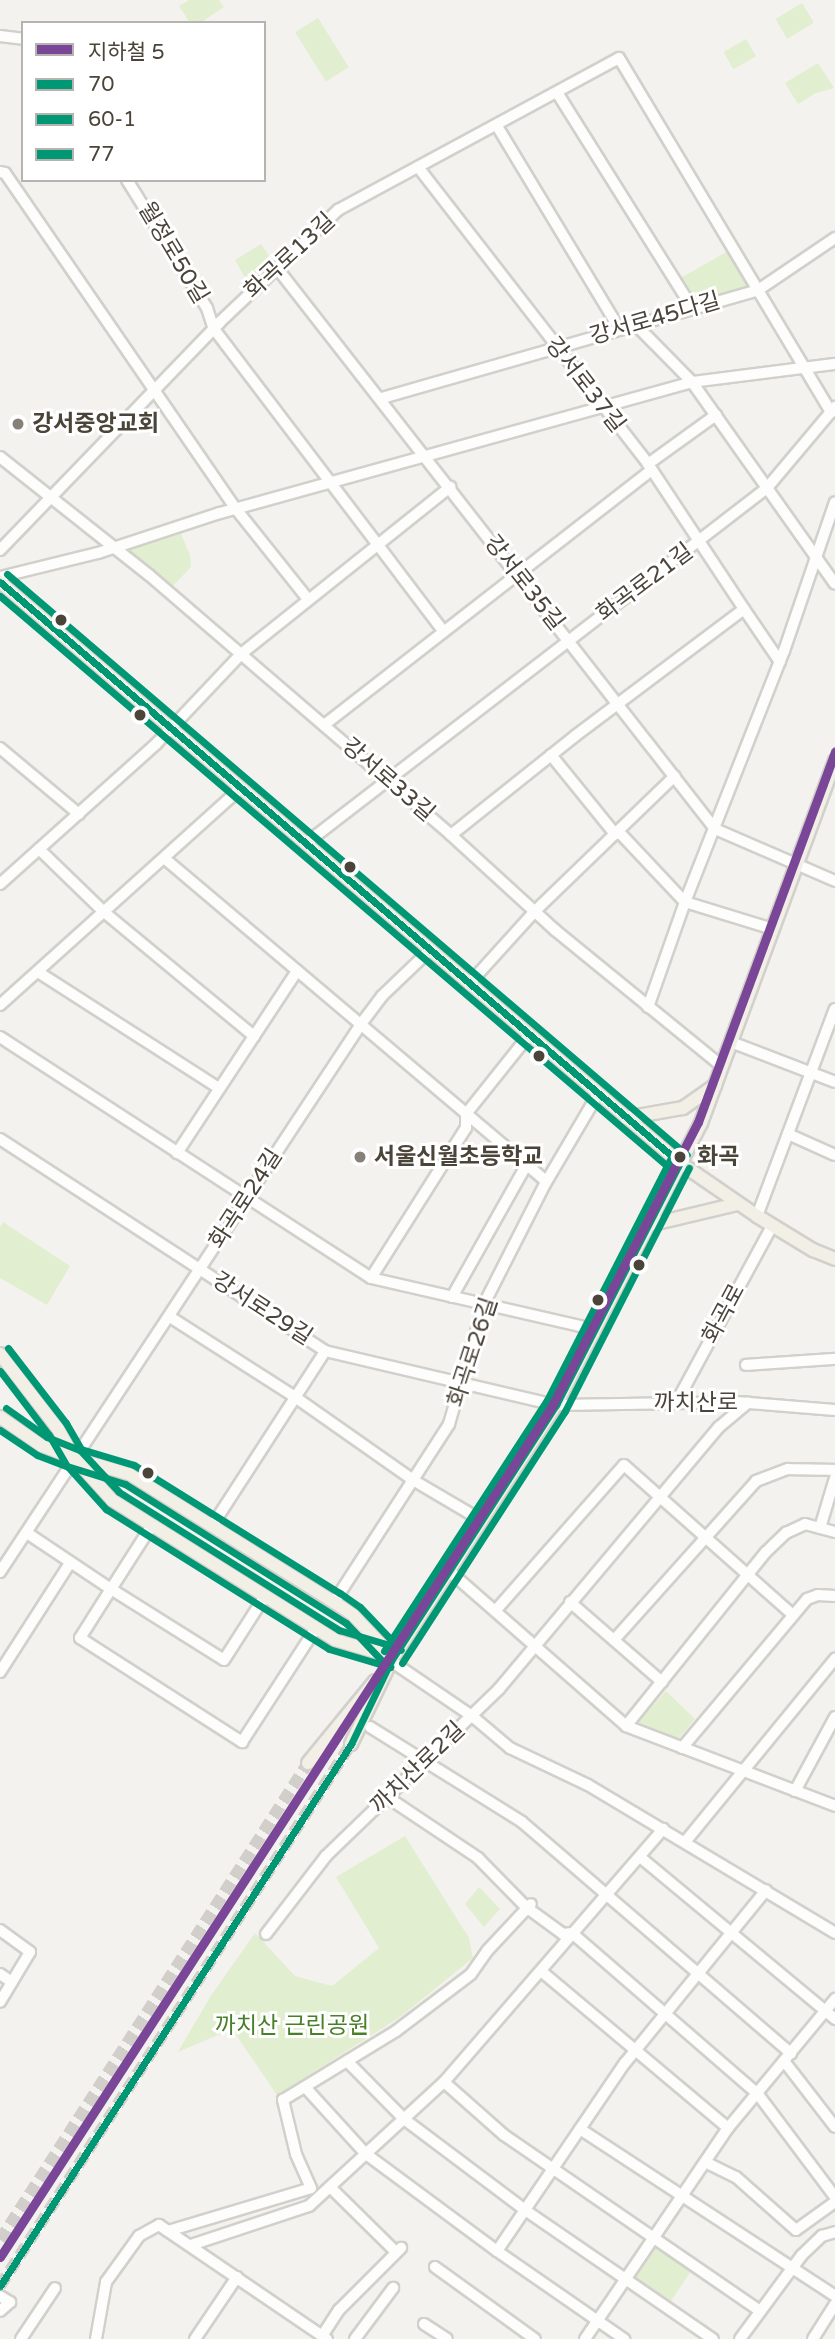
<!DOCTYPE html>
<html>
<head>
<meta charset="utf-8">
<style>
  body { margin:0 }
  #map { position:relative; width:835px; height:2339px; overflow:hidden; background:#f4f2ee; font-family:"Varela Round","Noto Sans KR",sans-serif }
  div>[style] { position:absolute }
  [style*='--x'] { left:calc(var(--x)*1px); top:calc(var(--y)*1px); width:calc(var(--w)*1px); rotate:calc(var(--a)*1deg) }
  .green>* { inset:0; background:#e1eecf; transform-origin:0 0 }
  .major-tunnel>* { height:12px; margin-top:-6px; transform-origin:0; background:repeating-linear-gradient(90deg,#d2cfca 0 12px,transparent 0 18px) }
  .roads { filter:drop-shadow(2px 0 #d2d0cb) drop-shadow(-2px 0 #d2d0cb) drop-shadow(0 2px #d2d0cb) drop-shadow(0 -2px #d2d0cb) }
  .minor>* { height:10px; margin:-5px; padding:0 5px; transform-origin:5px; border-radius:5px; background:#fdfdfc }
  .major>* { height:12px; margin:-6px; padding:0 6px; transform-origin:6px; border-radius:6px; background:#f2efe6 }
  .bus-1>* { height:7px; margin:-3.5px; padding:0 3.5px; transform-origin:3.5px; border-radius:3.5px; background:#009775 }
  .bus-2>* { height:7px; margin:-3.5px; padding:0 3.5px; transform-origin:3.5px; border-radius:3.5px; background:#009775 }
  .bus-3>* { height:7px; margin:-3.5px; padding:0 3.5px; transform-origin:3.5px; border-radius:3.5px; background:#009775 }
  .metro-1>* { height:9px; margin:-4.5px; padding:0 4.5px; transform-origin:4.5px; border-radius:4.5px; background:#794698 }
  .dots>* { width:19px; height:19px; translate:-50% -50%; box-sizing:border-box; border:4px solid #fff; border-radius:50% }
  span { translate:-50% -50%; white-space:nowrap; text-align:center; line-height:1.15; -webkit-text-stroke:6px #fff; paint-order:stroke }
  .street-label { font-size:23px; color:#4b4439 }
  .poi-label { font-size:23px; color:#4b4439; font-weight:700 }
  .left { translate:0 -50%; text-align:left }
  .stop-label { font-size:23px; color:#4b4439; font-weight:700 }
  .park-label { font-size:23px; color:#4a7f2a }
  .legend { position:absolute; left:21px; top:21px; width:245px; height:161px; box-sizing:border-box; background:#fff; border:2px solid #b7b4b0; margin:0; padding:9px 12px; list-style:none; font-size:21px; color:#4b4439 }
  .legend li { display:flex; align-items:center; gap:14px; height:35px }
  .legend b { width:35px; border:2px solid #b7b4b0 }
</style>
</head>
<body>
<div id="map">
  <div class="green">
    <div style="clip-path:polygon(189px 0,219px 0,224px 7px,200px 23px,190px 23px,179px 6px)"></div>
    <div style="left:802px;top:3px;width:23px;height:31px;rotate:59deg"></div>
    <div style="left:318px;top:18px;width:58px;height:27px;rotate:58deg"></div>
    <div style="left:746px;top:39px;width:20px;height:26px;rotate:60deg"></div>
    <div style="clip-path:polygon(818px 63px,834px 88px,816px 93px,798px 104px,785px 83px)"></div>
    <div style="clip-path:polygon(261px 244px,271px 259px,247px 281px,235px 260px)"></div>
    <div style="clip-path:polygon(728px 251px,749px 286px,693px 302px,679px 279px)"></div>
    <div style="clip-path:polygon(181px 534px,190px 555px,191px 567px,170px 589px,124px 551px)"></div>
    <div style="clip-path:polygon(3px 1222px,70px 1266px,47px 1305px,0 1278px,0 1227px)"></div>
    <div style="clip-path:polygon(666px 1691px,695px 1719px,677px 1740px,638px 1722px)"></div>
    <div style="clip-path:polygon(405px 1836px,469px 1938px,473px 1958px,400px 2017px,277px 2095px,232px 2029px,178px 2052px,210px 1997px,255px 1933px,295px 1976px,332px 1986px,379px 1948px,336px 1877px)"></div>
    <div style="clip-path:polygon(479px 1887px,500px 1909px,484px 1927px,465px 1904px)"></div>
    <div style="left:658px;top:2245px;width:42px;height:42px;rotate:34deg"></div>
  </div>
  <div class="major-tunnel">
    <div style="--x:0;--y:2240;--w:568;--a:-57.15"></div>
    <div style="--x:0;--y:2286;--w:646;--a:-57.07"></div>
  </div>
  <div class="roads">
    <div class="minor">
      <div style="--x:0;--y:36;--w:23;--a:7"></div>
      <div style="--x:558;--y:94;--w:254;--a:57.9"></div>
      <div style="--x:497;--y:126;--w:238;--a:58.9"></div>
      <div style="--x:418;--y:167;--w:376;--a:52.2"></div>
      <div style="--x:648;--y:464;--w:174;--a:56.5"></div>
      <div style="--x:0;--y:172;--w:5;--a:11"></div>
      <div style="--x:5;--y:173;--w:408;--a:55.5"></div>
      <div style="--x:236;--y:509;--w:114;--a:51.4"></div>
      <div style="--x:127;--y:180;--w:151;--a:58"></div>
      <div style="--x:207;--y:308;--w:22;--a:72"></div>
      <div style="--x:214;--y:329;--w:380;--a:52.8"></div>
      <div style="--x:277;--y:268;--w:712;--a:52.02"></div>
      <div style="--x:715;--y:829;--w:131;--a:23.4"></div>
      <div style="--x:636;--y:325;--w:80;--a:45.5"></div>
      <div style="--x:692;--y:382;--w:247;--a:54.7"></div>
      <div style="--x:382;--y:398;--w:391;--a:-16"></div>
      <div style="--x:758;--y:290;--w:93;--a:-34"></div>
      <div style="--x:0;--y:457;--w:190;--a:38.4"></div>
      <div style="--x:149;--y:575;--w:399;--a:40.7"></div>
      <div style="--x:451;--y:835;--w:141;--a:42.4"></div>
      <div style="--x:555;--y:930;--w:215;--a:39.2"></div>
      <div style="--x:648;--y:464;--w:84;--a:-35.8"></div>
      <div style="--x:0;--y:550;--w:317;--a:-46"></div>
      <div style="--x:220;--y:322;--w:163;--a:-43.5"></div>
      <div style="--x:338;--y:210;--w:319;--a:-28.4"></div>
      <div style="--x:619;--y:58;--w:413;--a:59.1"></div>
      <div style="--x:0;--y:577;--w:101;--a:-13.8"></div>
      <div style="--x:98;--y:553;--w:128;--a:-18.2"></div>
      <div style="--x:220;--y:513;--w:490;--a:-15.5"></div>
      <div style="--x:692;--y:382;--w:144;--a:-7.2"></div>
      <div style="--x:324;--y:725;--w:415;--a:-37.9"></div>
      <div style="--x:0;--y:748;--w:103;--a:39.9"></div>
      <div style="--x:551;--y:755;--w:102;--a:51"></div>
      <div style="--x:618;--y:831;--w:98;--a:46.7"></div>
      <div style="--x:685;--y:902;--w:92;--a:17.1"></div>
      <div style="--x:451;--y:835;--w:159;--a:-38.6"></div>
      <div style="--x:575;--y:736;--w:211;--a:-36.9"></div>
      <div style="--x:744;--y:609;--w:64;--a:55.8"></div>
      <div style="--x:305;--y:844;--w:583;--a:-37.62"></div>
      <div style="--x:767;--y:488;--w:106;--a:-50"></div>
      <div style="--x:39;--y:849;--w:91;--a:44.1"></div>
      <div style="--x:104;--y:912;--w:195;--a:39.6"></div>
      <div style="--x:164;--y:858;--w:500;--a:40.22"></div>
      <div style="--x:0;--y:884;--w:210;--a:-41.9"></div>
      <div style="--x:156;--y:744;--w:124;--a:-46.6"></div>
      <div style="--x:241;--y:654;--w:268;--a:-38.6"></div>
      <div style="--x:38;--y:972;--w:215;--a:32.7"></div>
      <div style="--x:469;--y:984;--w:98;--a:-47.9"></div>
      <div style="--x:535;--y:911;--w:194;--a:-44"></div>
      <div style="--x:0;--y:1005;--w:324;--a:-42"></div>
      <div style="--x:648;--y:1007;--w:111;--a:-70.6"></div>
      <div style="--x:685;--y:902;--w:270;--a:-68.5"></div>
      <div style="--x:784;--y:651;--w:157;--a:-71.1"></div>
      <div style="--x:0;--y:1037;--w:442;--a:33"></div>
      <div style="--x:371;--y:1278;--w:214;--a:12.9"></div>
      <div style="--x:580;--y:1326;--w:16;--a:30"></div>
      <div style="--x:731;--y:1042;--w:111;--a:21"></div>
      <div style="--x:788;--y:1134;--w:51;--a:24.1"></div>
      <div style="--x:0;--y:1139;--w:388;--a:33.1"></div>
      <div style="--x:325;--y:1351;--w:237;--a:13.2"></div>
      <div style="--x:556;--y:1405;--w:181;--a:-0.9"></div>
      <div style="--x:737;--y:1402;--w:98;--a:4.7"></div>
      <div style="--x:177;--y:1153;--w:218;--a:-56.6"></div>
      <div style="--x:757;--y:1216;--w:221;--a:-69.4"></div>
      <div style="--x:371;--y:1278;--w:178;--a:-57.7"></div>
      <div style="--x:466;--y:1128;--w:14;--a:-90"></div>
      <div style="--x:466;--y:1114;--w:101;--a:-51.4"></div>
      <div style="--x:452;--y:1297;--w:153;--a:-60.6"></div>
      <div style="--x:170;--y:1317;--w:148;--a:32.6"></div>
      <div style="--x:295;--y:1397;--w:144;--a:35.1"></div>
      <div style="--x:413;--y:1480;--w:79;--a:30.5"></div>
      <div style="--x:746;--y:1365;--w:89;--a:-3.9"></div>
      <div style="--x:676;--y:1403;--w:201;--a:-61.5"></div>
      <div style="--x:152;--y:1525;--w:76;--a:122.6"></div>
      <div style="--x:111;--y:1589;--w:133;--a:32.1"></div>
      <div style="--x:224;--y:1660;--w:76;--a:-57.4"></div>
      <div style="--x:212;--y:1526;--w:208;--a:-57.1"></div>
      <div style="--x:820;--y:1528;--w:52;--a:-73.3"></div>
      <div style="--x:27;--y:1533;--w:101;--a:33.7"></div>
      <div style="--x:111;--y:1589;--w:58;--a:122.3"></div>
      <div style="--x:80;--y:1638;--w:193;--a:32.7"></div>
      <div style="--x:242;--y:1742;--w:136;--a:-57"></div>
      <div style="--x:448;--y:1570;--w:237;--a:41.2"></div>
      <div style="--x:626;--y:1726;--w:224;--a:20.9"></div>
      <div style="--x:0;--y:1572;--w:656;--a:-56.62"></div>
      <div style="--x:361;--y:1024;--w:35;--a:-53"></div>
      <div style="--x:382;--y:996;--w:66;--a:-43.8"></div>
      <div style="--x:334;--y:1602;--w:212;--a:-57.1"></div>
      <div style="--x:449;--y:1424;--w:125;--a:-73.7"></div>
      <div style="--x:484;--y:1304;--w:135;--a:-63.1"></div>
      <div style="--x:545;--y:1184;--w:104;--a:-59.5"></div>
      <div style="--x:570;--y:1602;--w:122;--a:41"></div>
      <div style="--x:496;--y:1610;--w:193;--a:-48.6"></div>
      <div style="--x:624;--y:1465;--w:225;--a:41.6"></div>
      <div style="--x:614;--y:1640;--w:213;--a:-48.2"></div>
      <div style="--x:756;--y:1481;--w:34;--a:-21"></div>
      <div style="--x:788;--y:1469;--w:47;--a:1.2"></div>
      <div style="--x:391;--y:1661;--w:98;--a:34.2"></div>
      <div style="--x:472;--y:1716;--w:50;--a:40.1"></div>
      <div style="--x:510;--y:1748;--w:86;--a:25.4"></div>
      <div style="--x:588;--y:1785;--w:288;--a:30.9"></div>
      <div style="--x:0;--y:1672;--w:130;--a:-57.3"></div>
      <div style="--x:626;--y:1726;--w:223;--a:-51.2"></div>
      <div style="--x:766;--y:1552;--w:28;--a:-44"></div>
      <div style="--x:786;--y:1533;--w:21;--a:-25"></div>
      <div style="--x:805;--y:1524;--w:31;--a:15"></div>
      <div style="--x:370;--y:1727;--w:179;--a:32"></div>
      <div style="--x:522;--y:1822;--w:355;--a:40.7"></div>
      <div style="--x:682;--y:1748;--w:194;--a:-50"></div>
      <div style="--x:807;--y:1599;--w:12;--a:-20"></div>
      <div style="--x:818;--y:1595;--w:17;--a:3"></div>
      <div style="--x:795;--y:1791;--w:84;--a:-61.6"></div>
      <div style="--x:387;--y:1797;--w:110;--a:33.8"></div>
      <div style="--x:478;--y:1858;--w:69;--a:45.6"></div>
      <div style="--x:526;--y:1907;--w:46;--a:36.1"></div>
      <div style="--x:563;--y:1934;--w:9;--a:-6"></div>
      <div style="--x:572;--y:1933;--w:245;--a:40.9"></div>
      <div style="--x:757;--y:2093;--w:130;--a:53.1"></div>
      <div style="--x:685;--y:1842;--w:237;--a:-50.7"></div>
      <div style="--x:640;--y:1857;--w:254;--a:39.7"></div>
      <div style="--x:0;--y:1930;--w:37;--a:36"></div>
      <div style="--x:30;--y:1952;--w:35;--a:121"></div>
      <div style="--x:266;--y:1934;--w:98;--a:-52.4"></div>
      <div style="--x:326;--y:1856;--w:240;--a:-44"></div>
      <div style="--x:499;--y:1689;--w:342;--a:-50"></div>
      <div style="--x:719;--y:1427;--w:38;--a:-40"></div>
      <div style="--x:541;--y:1971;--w:244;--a:40"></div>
      <div style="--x:0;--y:1974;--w:14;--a:34"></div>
      <div style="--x:12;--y:1982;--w:23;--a:121"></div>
      <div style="--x:347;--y:2061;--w:81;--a:45.5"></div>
      <div style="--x:404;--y:2119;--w:151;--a:36.9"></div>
      <div style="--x:525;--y:2210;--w:228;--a:34.5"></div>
      <div style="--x:784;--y:2061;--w:83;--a:52.3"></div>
      <div style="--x:444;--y:2082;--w:80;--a:41.5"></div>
      <div style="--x:504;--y:2135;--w:311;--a:34.5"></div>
      <div style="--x:305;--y:2087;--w:91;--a:47.7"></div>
      <div style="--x:366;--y:2154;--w:163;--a:36.5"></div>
      <div style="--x:497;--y:2251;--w:155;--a:34.7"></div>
      <div style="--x:580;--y:2129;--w:305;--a:33.2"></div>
      <div style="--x:705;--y:2162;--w:34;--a:26"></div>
      <div style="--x:736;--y:2177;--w:80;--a:41.5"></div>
      <div style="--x:796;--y:2230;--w:48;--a:-35.7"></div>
      <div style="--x:330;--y:2187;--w:93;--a:44.6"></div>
      <div style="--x:168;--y:2231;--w:149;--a:-16.7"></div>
      <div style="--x:311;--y:2188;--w:37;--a:-114"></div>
      <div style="--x:296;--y:2154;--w:56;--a:-103.5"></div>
      <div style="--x:283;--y:2100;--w:132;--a:-31.4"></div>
      <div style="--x:396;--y:2031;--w:94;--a:-37.2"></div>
      <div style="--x:471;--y:1974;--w:28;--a:-55"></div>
      <div style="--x:487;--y:1951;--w:64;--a:-46.9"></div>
      <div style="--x:191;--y:2245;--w:124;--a:-18.3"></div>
      <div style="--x:309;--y:2206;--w:183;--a:-42.6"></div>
      <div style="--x:444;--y:2082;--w:335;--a:-49.1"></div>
      <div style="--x:497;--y:2251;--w:227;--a:-55.8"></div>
      <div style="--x:625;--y:2063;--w:223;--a:-50.8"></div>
      <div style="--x:435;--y:2267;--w:123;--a:35.8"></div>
      <div style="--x:0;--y:2296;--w:12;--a:31"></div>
      <div style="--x:10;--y:2302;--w:13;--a:138"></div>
      <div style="--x:424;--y:2324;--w:27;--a:33"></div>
      <div style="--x:322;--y:2336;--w:31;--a:-57"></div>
      <div style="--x:339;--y:2310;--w:88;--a:-45"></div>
      <div style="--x:21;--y:2339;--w:61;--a:-56.3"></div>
      <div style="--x:96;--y:2339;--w:58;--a:-80"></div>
      <div style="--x:106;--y:2282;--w:57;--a:-54.3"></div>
      <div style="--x:139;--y:2236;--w:23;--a:-29"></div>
      <div style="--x:159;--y:2225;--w:203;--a:34.2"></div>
      <div style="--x:195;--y:2339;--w:75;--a:-55.9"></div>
      <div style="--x:355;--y:2339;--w:64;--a:-53.3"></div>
      <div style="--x:585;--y:2339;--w:255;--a:-55.9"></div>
      <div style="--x:728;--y:2128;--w:168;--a:-50.3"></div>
      <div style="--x:740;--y:2339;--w:104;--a:-53.6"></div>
      <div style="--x:802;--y:2255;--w:28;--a:-44"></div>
      <div style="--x:822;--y:2236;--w:14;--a:-17"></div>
      <div style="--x:813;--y:2339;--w:41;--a:-57.8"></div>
    </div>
    <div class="major">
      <div style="--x:0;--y:582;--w:894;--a:40.51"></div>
      <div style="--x:680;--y:1163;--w:93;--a:34.5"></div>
      <div style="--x:757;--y:1216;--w:66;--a:31.3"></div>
      <div style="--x:813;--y:1250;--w:24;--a:22"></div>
      <div style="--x:626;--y:1118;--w:58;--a:-10"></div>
      <div style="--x:683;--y:1108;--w:39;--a:-35"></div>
      <div style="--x:649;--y:1225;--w:90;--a:-13.4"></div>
      <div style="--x:0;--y:1354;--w:95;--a:52.3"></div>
      <div style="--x:58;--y:1429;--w:33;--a:61"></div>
      <div style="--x:74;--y:1458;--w:57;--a:16.2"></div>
      <div style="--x:129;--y:1474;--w:242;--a:32"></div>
      <div style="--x:334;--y:1602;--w:23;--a:34"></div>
      <div style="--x:353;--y:1615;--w:58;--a:46.4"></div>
      <div style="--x:0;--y:1417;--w:51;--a:34.6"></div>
      <div style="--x:42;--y:1446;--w:34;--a:21"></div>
      <div style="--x:74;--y:1458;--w:57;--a:47.9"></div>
      <div style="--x:112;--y:1500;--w:263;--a:32.1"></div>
      <div style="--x:335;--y:1640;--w:59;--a:16.6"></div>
      <div style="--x:351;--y:1744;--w:92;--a:-64.3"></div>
      <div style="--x:391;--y:1661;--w:305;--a:-57.2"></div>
      <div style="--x:556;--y:1405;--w:317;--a:-62.8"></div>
      <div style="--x:701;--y:1123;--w:386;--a:-69.7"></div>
      <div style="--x:308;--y:1763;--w:106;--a:-50.7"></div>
    </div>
  </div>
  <div class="bus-1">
    <div style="--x:0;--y:582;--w:894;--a:40.51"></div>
    <div style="--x:0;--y:2286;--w:646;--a:-57.07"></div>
    <div style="--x:351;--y:1744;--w:92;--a:-64.3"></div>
    <div style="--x:391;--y:1661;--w:305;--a:-57.2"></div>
    <div style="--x:556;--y:1405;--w:272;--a:-62.9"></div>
  </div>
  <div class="bus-2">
    <div style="--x:0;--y:596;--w:885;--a:40.51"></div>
    <div style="--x:0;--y:1371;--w:81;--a:52.6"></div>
    <div style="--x:49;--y:1435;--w:36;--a:60"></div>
    <div style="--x:67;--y:1466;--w:61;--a:17.2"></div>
    <div style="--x:125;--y:1484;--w:261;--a:32.2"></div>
    <div style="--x:346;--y:1623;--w:57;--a:46.4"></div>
    <div style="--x:0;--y:1430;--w:45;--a:34"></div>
    <div style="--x:37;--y:1455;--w:33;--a:21"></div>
    <div style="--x:68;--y:1467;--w:57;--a:47.9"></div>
    <div style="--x:106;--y:1509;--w:263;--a:32.1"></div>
    <div style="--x:329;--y:1649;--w:64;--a:16.4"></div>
    <div style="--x:402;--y:1663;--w:300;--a:-57.1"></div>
    <div style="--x:565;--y:1411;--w:273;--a:-63"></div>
  </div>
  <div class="bus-3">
    <div style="--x:7;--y:574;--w:894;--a:40.51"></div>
    <div style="--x:8;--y:1348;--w:95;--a:52.3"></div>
    <div style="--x:66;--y:1423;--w:30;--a:60"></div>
    <div style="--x:81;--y:1449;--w:55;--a:16.8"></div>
    <div style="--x:134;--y:1465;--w:243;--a:31.9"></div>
    <div style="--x:340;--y:1593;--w:24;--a:35"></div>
    <div style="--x:360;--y:1607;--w:59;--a:46.4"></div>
    <div style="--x:6;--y:1408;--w:50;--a:35.3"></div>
    <div style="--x:47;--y:1437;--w:35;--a:22"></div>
    <div style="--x:80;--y:1450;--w:57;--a:47.1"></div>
    <div style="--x:119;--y:1492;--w:260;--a:32.1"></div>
    <div style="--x:339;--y:1630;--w:59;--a:16.6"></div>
    <div style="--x:384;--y:1651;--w:299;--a:-57"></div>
    <div style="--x:547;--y:1400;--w:272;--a:-62.9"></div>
  </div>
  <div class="metro-1">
    <div style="--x:0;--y:2257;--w:1014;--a:-57.03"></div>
    <div style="--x:552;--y:1406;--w:319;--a:-62.8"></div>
    <div style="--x:698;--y:1122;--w:395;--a:-69.7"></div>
  </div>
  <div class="dots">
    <div style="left:18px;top:424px;background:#868178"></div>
    <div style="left:61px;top:620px;background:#4b4439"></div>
    <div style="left:140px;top:715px;background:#4b4439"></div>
    <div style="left:350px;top:867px;background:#4b4439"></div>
    <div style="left:539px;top:1056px;background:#4b4439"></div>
    <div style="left:360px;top:1157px;background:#868178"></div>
    <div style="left:680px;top:1157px;background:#4b4439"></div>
    <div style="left:639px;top:1265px;background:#4b4439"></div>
    <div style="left:598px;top:1300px;background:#4b4439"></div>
    <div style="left:148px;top:1473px;background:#4b4439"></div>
  </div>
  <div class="street-label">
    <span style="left:173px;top:253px;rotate:59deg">월정로50길</span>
    <span style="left:290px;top:256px;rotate:-43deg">화곡로13길</span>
    <span style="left:655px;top:319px;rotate:-16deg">강서로45다길</span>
    <span style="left:585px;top:385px;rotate:52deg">강서로37길</span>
    <span style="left:524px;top:583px;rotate:52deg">강서로35길</span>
    <span style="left:645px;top:583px;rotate:-37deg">화곡로21길</span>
    <span style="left:388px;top:780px;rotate:41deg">강서로33길</span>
    <span style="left:246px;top:1199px;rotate:-57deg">화곡로24길</span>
    <span style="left:262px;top:1309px;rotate:33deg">강서로29길</span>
    <span style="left:724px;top:1314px;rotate:-62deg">화곡로</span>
    <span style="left:473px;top:1352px;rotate:-72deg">화곡로26길</span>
    <span style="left:696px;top:1403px">까치산로</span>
    <span style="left:418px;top:1768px;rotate:-44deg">까치산로2길</span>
  </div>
  <div class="poi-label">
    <span class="left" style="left:32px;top:424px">강서중앙교회</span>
    <span class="left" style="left:374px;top:1157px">서울신월초등학교</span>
  </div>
  <div class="stop-label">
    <span class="left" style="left:697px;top:1157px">화곡</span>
  </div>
  <div class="park-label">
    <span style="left:292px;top:2026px">까치산 근린공원</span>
  </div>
  <ul class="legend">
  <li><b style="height:9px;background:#794698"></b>지하철 5</li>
  <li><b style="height:9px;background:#009775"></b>70</li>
  <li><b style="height:9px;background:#009775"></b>60-1</li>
  <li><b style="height:9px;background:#009775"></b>77</li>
  </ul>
</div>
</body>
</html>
